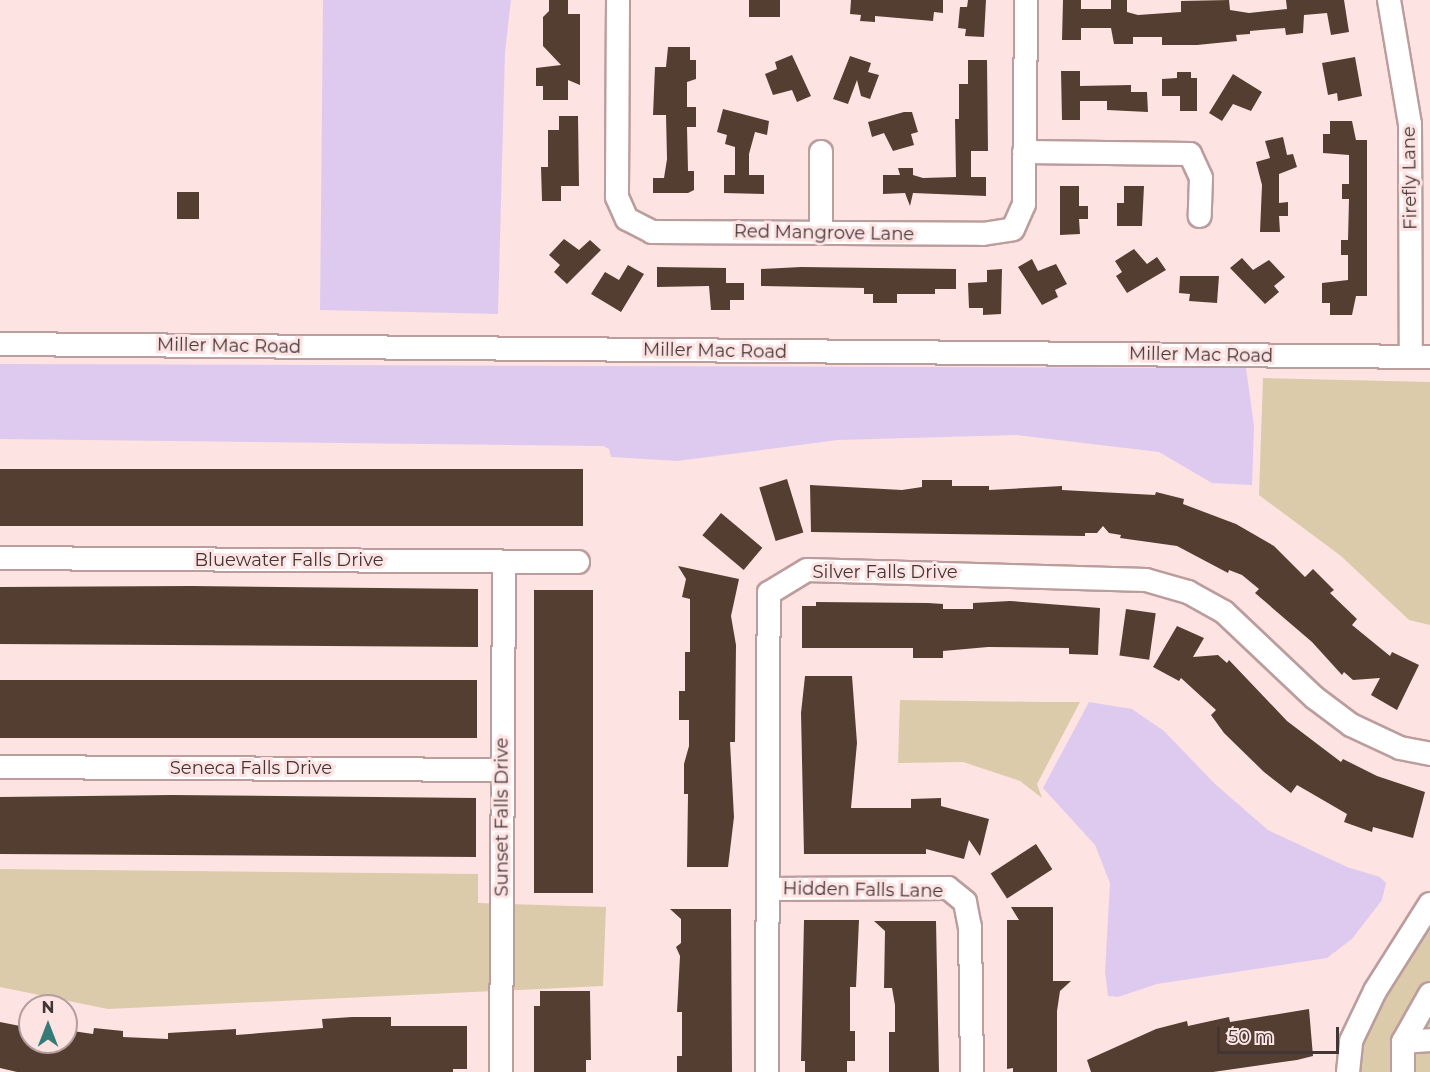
<!DOCTYPE html>
<html>
<head>
<meta charset="utf-8">
<style>
  body { margin:0 }
  #map { position:relative; width:1430px; height:1072px; overflow:hidden; background:#fee3e3; font-family:Montserrat,sans-serif }
  div>[style] { position:absolute }
  [style*='--x'] { left:calc(var(--x)*1px); top:calc(var(--y)*1px); width:calc(var(--w)*1px); rotate:calc(var(--a)*1deg) }
  .green>* { inset:0; background:#dbcbaa }
  .water>* { inset:0; background:#decaef }
  .building>* { inset:0; background:#543e31; transform-origin:0 0 }
  .roads { filter:drop-shadow(2px 0 #bc9d9d) drop-shadow(-2px 0 #bc9d9d) drop-shadow(0 2px #bc9d9d) drop-shadow(0 -2px #bc9d9d) }
  .minor>* { height:22px; margin:-11px; padding:0 11px; transform-origin:11px; border-radius:11px; background:#fff }
  span { translate:-50% -50%; white-space:nowrap; text-align:center; line-height:1.15; -webkit-text-stroke:6px #fee3e3; paint-order:stroke }
  .street-label { font-size:18px; color:#423535 }
  .north { position:absolute; left:18px; top:994px; width:60px; height:60px; box-sizing:border-box; background:#fee3e3; border:2px solid #b39d9d; border-radius:50%; rotate:0deg; font-size:16px; font-weight:700; line-height:24px; text-align:center; color:#423535 }
  .north::after { content:''; display:block; margin:auto; width:21px; height:27px; background:#357c76; clip-path:polygon(50% 0,100% 100%,50% 72%,0 100%) }
  .scale { position:absolute; left:1217px; top:1027px; width:122px; height:27px; box-sizing:border-box; border:3px solid #423535; border-top:0; padding-left:8px; font-size:18px; line-height:21px; white-space:nowrap; color:#423535; -webkit-text-stroke:4px #fee3e3; paint-order:stroke }
</style>
</head>
<body>
<div id="map">
  <div class="green">
    <div style="clip-path:polygon(1263px 378px,1430px 382px,1430px 625px,1409px 620px,1341px 556px,1259px 495px)"></div>
    <div style="clip-path:polygon(900px 700px,1043px 702px,1080px 702px,1037px 784px,1042px 798px,1020px 781px,963px 762px,898px 763px)"></div>
    <div style="clip-path:polygon(0 869px,478px 874px,478px 903px,606px 907px,603px 986px,108px 1009px,0 987px)"></div>
    <div style="clip-path:polygon(1430px 922px,1430px 980px,1418px 994px,1395px 1072px,1357px 1072px,1359px 1044px,1382px 995px)"></div>
    <div style="clip-path:polygon(1430px 1008px,1430px 1072px,1411px 1072px,1411px 1044px)"></div>
  </div>
  <div class="water">
    <div style="clip-path:polygon(323px 0,511px 0,505px 52px,498px 314px,320px 310px)"></div>
    <div style="clip-path:polygon(0 364px,1246px 368px,1254px 426px,1252px 485px,1212px 483px,1159px 452px,1016px 435px,838px 440px,677px 461px,611px 457px,609px 449px,604px 446px,0 439px)"></div>
    <div style="clip-path:polygon(1089px 702px,1132px 709px,1164px 731px,1215px 784px,1268px 830px,1347px 867px,1380px 877px,1386px 883px,1382px 900px,1352px 939px,1327px 958px,1157px 984px,1118px 997px,1108px 996px,1105px 972px,1110px 883px,1095px 845px,1043px 788px)"></div>
  </div>
  <div class="building">
    <div style="clip-path:polygon(549px 0,568px 0,568px 14px,580px 14px,580px 85px,568px 80px,568px 100px,543px 100px,543px 86px,536px 86px,536px 68px,561px 65px,543px 46px,543px 17px,549px 11px)"></div>
    <div style="left:749px;top:0;width:31px;height:17px"></div>
    <div style="clip-path:polygon(851px 0,943px 0,943px 13px,934px 12px,933px 21px,875px 16px,875px 22px,860px 21px,861px 15px,850px 14px)"></div>
    <div style="clip-path:polygon(968px 0,986px 0,984px 37px,965px 36px,966px 29px,958px 28px,960px 7px,967px 7px)"></div>
    <div style="clip-path:polygon(1063px 0,1081px 0,1081px 9px,1111px 9px,1111px 0,1127px 0,1127px 12px,1138px 15px,1181px 12px,1181px 1px,1229px 0,1230px 10px,1249px 13px,1287px 9px,1286px 0,1344px 0,1349px 32px,1331px 35px,1327px 13px,1304px 15px,1303px 33px,1286px 35px,1285px 28px,1250px 31px,1250px 34px,1236px 35px,1237px 41px,1197px 45px,1162px 45px,1162px 37px,1133px 37px,1133px 44px,1114px 44px,1111px 28px,1081px 28px,1081px 40px,1062px 40px)"></div>
    <div style="clip-path:polygon(668px 47px,690px 47px,690px 60px,696px 60px,696px 79px,687px 82px,687px 107px,696px 107px,696px 127px,687px 127px,688px 171px,694px 171px,694px 190px,688px 193px,653px 193px,653px 178px,664px 178px,667px 159px,666px 115px,653px 115px,655px 67px,666px 67px)"></div>
    <div style="clip-path:polygon(792px 55px,811px 96px,797px 102px,792px 90px,773px 95px,765px 74px,777px 69px,775px 62px)"></div>
    <div style="clip-path:polygon(850px 56px,871px 63px,868px 72px,879px 75px,870px 99px,861px 96px,857px 80px,848px 104px,833px 99px)"></div>
    <div style="clip-path:polygon(1355px 57px,1362px 96px,1338px 101px,1337px 93px,1328px 95px,1322px 63px)"></div>
    <div style="clip-path:polygon(968px 60px,987px 60px,988px 151px,971px 151px,971px 177px,986px 177px,986px 196px,913px 193px,910px 206px,905px 193px,883px 194px,883px 175px,900px 175px,898px 168px,913px 168px,913px 175px,923px 178px,956px 177px,955px 119px,959px 119px,959px 84px,968px 84px)"></div>
    <div style="clip-path:polygon(1061px 71px,1080px 71px,1080px 86px,1131px 85px,1131px 92px,1147px 92px,1148px 112px,1107px 110px,1107px 101px,1080px 101px,1080px 120px,1062px 120px)"></div>
    <div style="clip-path:polygon(1177px 72px,1191px 72px,1191px 78px,1197px 78px,1197px 111px,1180px 111px,1180px 96px,1162px 96px,1162px 79px,1177px 78px)"></div>
    <div style="clip-path:polygon(1233px 74px,1262px 92px,1251px 111px,1233px 104px,1222px 121px,1209px 113px)"></div>
    <div style="clip-path:polygon(723px 109px,769px 121px,767px 135px,755px 132px,749px 154px,749px 175px,764px 175px,764px 194px,724px 193px,724px 175px,735px 175px,735px 147px,725px 144px,727px 135px,717px 132px)"></div>
    <div style="clip-path:polygon(904px 112px,912px 112px,918px 132px,911px 134px,914px 145px,893px 151px,884px 133px,872px 137px,868px 122px)"></div>
    <div style="clip-path:polygon(559px 116px,578px 116px,579px 186px,561px 186px,561px 201px,542px 201px,541px 167px,548px 167px,548px 130px,559px 130px)"></div>
    <div style="clip-path:polygon(1330px 121px,1352px 121px,1356px 140px,1367px 140px,1367px 296px,1356px 296px,1352px 315px,1330px 315px,1330px 303px,1322px 303px,1322px 283px,1348px 280px,1348px 255px,1341px 255px,1341px 240px,1348px 240px,1349px 199px,1342px 199px,1342px 184px,1349px 184px,1349px 155px,1323px 153px,1323px 134px,1330px 134px)"></div>
    <div style="clip-path:polygon(1283px 137px,1287px 155px,1293px 154px,1297px 167px,1279px 174px,1279px 203px,1288px 202px,1288px 216px,1279px 216px,1280px 232px,1260px 232px,1262px 185px,1256px 162px,1270px 158px,1265px 141px)"></div>
    <div style="clip-path:polygon(1060px 186px,1079px 186px,1079px 206px,1088px 206px,1088px 219px,1079px 219px,1080px 234px,1060px 235px)"></div>
    <div style="clip-path:polygon(1124px 186px,1144px 186px,1142px 226px,1117px 226px,1117px 203px,1124px 203px)"></div>
    <div style="left:177px;top:192px;width:22px;height:27px"></div>
    <div style="clip-path:polygon(564px 239px,579px 250px,590px 240px,601px 250px,567px 284px,554px 272px,560px 265px,549px 255px)"></div>
    <div style="clip-path:polygon(1134px 249px,1147px 264px,1157px 257px,1166px 270px,1127px 293px,1116px 276px,1122px 272px,1115px 261px)"></div>
    <div style="clip-path:polygon(1242px 258px,1253px 270px,1269px 260px,1285px 277px,1274px 286px,1279px 292px,1265px 304px,1230px 268px)"></div>
    <div style="clip-path:polygon(1032px 259px,1038px 271px,1056px 264px,1067px 284px,1055px 290px,1058px 297px,1042px 305px,1018px 267px)"></div>
    <div style="clip-path:polygon(628px 265px,644px 274px,621px 312px,591px 294px,605px 272px,619px 280px)"></div>
    <div style="clip-path:polygon(657px 267px,726px 268px,726px 283px,744px 283px,744px 300px,730px 300px,730px 310px,711px 310px,709px 286px,657px 287px)"></div>
    <div style="clip-path:polygon(801px 267px,956px 269px,956px 289px,935px 289px,935px 294px,897px 294px,897px 303px,873px 303px,873px 294px,864px 294px,864px 288px,761px 286px,761px 269px)"></div>
    <div style="clip-path:polygon(1002px 269px,1001px 314px,983px 315px,983px 308px,969px 308px,968px 283px,987px 282px,987px 270px)"></div>
    <div style="clip-path:polygon(1180px 276px,1219px 276px,1217px 303px,1189px 301px,1190px 294px,1179px 293px)"></div>
    <div style="left:0;top:469px;width:583px;height:57px"></div>
    <div style="left:787px;top:479px;width:56px;height:29px;rotate:73deg"></div>
    <div style="clip-path:polygon(922px 480px,952px 480px,952px 486px,989px 486px,989px 490px,1062px 486px,1062px 490px,1155px 495px,1156px 492px,1184px 499px,1183px 504px,1236px 524px,1274px 546px,1305px 577px,1313px 569px,1334px 590px,1330px 593px,1357px 619px,1352px 625px,1390px 656px,1392px 652px,1419px 665px,1397px 710px,1371px 695px,1380px 678px,1353px 680px,1344px 672px,1342px 675px,1312px 642px,1255px 593px,1259px 589px,1242px 575px,1229px 570px,1228px 573px,1177px 546px,1120px 538px,1121px 535px,1109px 533px,1103px 526px,1097px 533px,1085px 533px,1085px 536px,811px 532px,810px 485px,902px 490px,922px 487px)"></div>
    <div style="left:721px;top:513px;width:54px;height:29px;rotate:40deg"></div>
    <div style="clip-path:polygon(678px 566px,739px 579px,731px 616px,736px 645px,735px 742px,730px 742px,734px 817px,728px 867px,687px 867px,688px 794px,684px 794px,684px 764px,689px 746px,689px 720px,679px 720px,679px 691px,685px 691px,685px 652px,690px 652px,690px 599px,682px 597px,686px 579px)"></div>
    <div style="clip-path:polygon(191px 586px,478px 589px,478px 647px,0 644px,0 587px)"></div>
    <div style="left:534px;top:590px;width:59px;height:303px"></div>
    <div style="clip-path:polygon(1010px 601px,1100px 608px,1098px 655px,1069px 654px,1069px 648px,988px 647px,943px 651px,943px 658px,913px 658px,913px 648px,802px 648px,802px 606px,816px 606px,816px 602px,928px 603px,943px 604px,943px 609px,973px 609px,973px 603px)"></div>
    <div style="left:1126px;top:609px;width:30px;height:47px;rotate:8deg"></div>
    <div style="clip-path:polygon(1177px 626px,1204px 638px,1193px 657px,1218px 655px,1227px 663px,1229px 660px,1287px 721px,1341px 762px,1343px 759px,1377px 776px,1425px 792px,1413px 838px,1373px 827px,1372px 832px,1344px 822px,1347px 814px,1297px 785px,1291px 793px,1264px 772px,1224px 733px,1211px 715px,1216px 710px,1181px 678px,1179px 681px,1153px 667px)"></div>
    <div style="clip-path:polygon(805px 676px,852px 676px,857px 743px,851px 808px,911px 808px,911px 799px,941px 798px,941px 806px,989px 819px,980px 856px,969px 840px,964px 859px,926px 849px,926px 854px,804px 854px,801px 713px)"></div>
    <div style="left:0;top:680px;width:477px;height:58px"></div>
    <div style="clip-path:polygon(172px 795px,476px 798px,476px 857px,0 854px,0 797px)"></div>
    <div style="left:1036px;top:844px;width:30px;height:54px;rotate:57deg"></div>
    <div style="clip-path:polygon(1011px 907px,1053px 907px,1053px 981px,1071px 981px,1060px 991px,1057px 1011px,1057px 1072px,1013px 1072px,1013px 1068px,1007px 1069px,1007px 920px,1019px 920px)"></div>
    <div style="clip-path:polygon(670px 909px,731px 909px,732px 1072px,677px 1072px,677px 1056px,682px 1056px,682px 1012px,677px 1012px,680px 956px,676px 947px,681px 943px,681px 919px)"></div>
    <div style="clip-path:polygon(804px 920px,859px 920px,856px 987px,850px 987px,850px 1031px,855px 1031px,855px 1061px,847px 1061px,847px 1072px,805px 1072px,805px 1061px,801px 1061px)"></div>
    <div style="clip-path:polygon(874px 921px,936px 921px,939px 1072px,889px 1072px,889px 1032px,895px 1032px,895px 1005px,892px 988px,884px 988px,885px 931px)"></div>
    <div style="clip-path:polygon(540px 991px,590px 991px,591px 1060px,586px 1060px,586px 1072px,534px 1072px,534px 1006px,540px 1006px)"></div>
    <div style="clip-path:polygon(1309px 1009px,1313px 1056px,1297px 1060px,1213px 1072px,1091px 1072px,1087px 1060px,1156px 1029px,1187px 1021px,1188px 1026px,1229px 1017px,1230px 1022px)"></div>
    <div style="clip-path:polygon(352px 1017px,391px 1017px,391px 1026px,467px 1026px,467px 1069px,453px 1069px,453px 1072px,17px 1072px,0 1068px,0 1022px,30px 1028px,30px 1042px,66px 1042px,66px 1030px,93px 1034px,94px 1028px,123px 1031px,123px 1037px,168px 1039px,168px 1033px,236px 1029px,236px 1035px,323px 1028px,322px 1019px)"></div>
  </div>
  <div class="roads">
    <div class="minor">
      <div style="--x:618;--y:0;--w:197;--a:90.3"></div>
      <div style="--x:617;--y:197;--w:24;--a:66"></div>
      <div style="--x:627;--y:219;--w:28;--a:27"></div>
      <div style="--x:652;--y:232;--w:331;--a:0.3"></div>
      <div style="--x:983;--y:234;--w:30;--a:-9"></div>
      <div style="--x:1013;--y:229;--w:27;--a:-66"></div>
      <div style="--x:1024;--y:204;--w:204;--a:-89.4"></div>
      <div style="--x:1389;--y:0;--w:126;--a:80.4"></div>
      <div style="--x:1410;--y:124;--w:233;--a:89.8"></div>
      <div style="--x:821;--y:152;--w:81;--a:90"></div>
      <div style="--x:1024;--y:152;--w:166;--a:0.7"></div>
      <div style="--x:1190;--y:154;--w:26;--a:65"></div>
      <div style="--x:1201;--y:178;--w:38;--a:92"></div>
      <div style="--x:0;--y:344;--w:1430;--a:0.52"></div>
      <div style="--x:0;--y:558;--w:578;--a:0.4"></div>
      <div style="--x:0;--y:767;--w:503;--a:0.34"></div>
      <div style="--x:768;--y:889;--w:180;--a:-0.3"></div>
      <div style="--x:948;--y:888;--w:22;--a:39"></div>
      <div style="--x:965;--y:902;--w:25;--a:79"></div>
      <div style="--x:970;--y:927;--w:145;--a:89.2"></div>
      <div style="--x:1403;--y:1042;--w:27;--a:-4"></div>
      <div style="--x:501;--y:1072;--w:510;--a:-89.66"></div>
      <div style="--x:767;--y:1072;--w:479;--a:-89.8"></div>
      <div style="--x:769;--y:593;--w:44;--a:-31.2"></div>
      <div style="--x:807;--y:570;--w:339;--a:1.7"></div>
      <div style="--x:1146;--y:580;--w:44;--a:15.9"></div>
      <div style="--x:1188;--y:592;--w:41;--a:29.1"></div>
      <div style="--x:1224;--y:612;--w:125;--a:43.4"></div>
      <div style="--x:1315;--y:698;--w:45;--a:36.9"></div>
      <div style="--x:1351;--y:725;--w:54;--a:25.1"></div>
      <div style="--x:1400;--y:748;--w:31;--a:11"></div>
      <div style="--x:1348;--y:1072;--w:31;--a:-84"></div>
      <div style="--x:1351;--y:1041;--w:55;--a:-64.4"></div>
      <div style="--x:1375;--y:991;--w:103;--a:-57.7"></div>
      <div style="--x:1403;--y:1072;--w:30;--a:-90"></div>
      <div style="--x:1403;--y:1042;--w:55;--a:-60.6"></div>
    </div>
  </div>
  <div class="street-label">
    <span style="left:1410px;top:178px;rotate:-91deg">Firefly Lane</span>
    <span style="left:824px;top:233px;rotate:1deg">Red Mangrove Lane</span>
    <span style="left:229px;top:346px;rotate:1deg">Miller Mac Road</span>
    <span style="left:715px;top:351px;rotate:1deg">Miller Mac Road</span>
    <span style="left:1201px;top:355px;rotate:1deg">Miller Mac Road</span>
    <span style="left:289px;top:560px">Bluewater Falls Drive</span>
    <span style="left:885px;top:572px">Silver Falls Drive</span>
    <span style="left:251px;top:768px">Seneca Falls Drive</span>
    <span style="left:502px;top:817px;rotate:-90deg">Sunset Falls Drive</span>
    <span style="left:863px;top:890px;rotate:1deg">Hidden Falls Lane</span>
  </div>
  <div class="north">N</div>
  <div class="scale">50 m</div>
</div>
</body>
</html>
